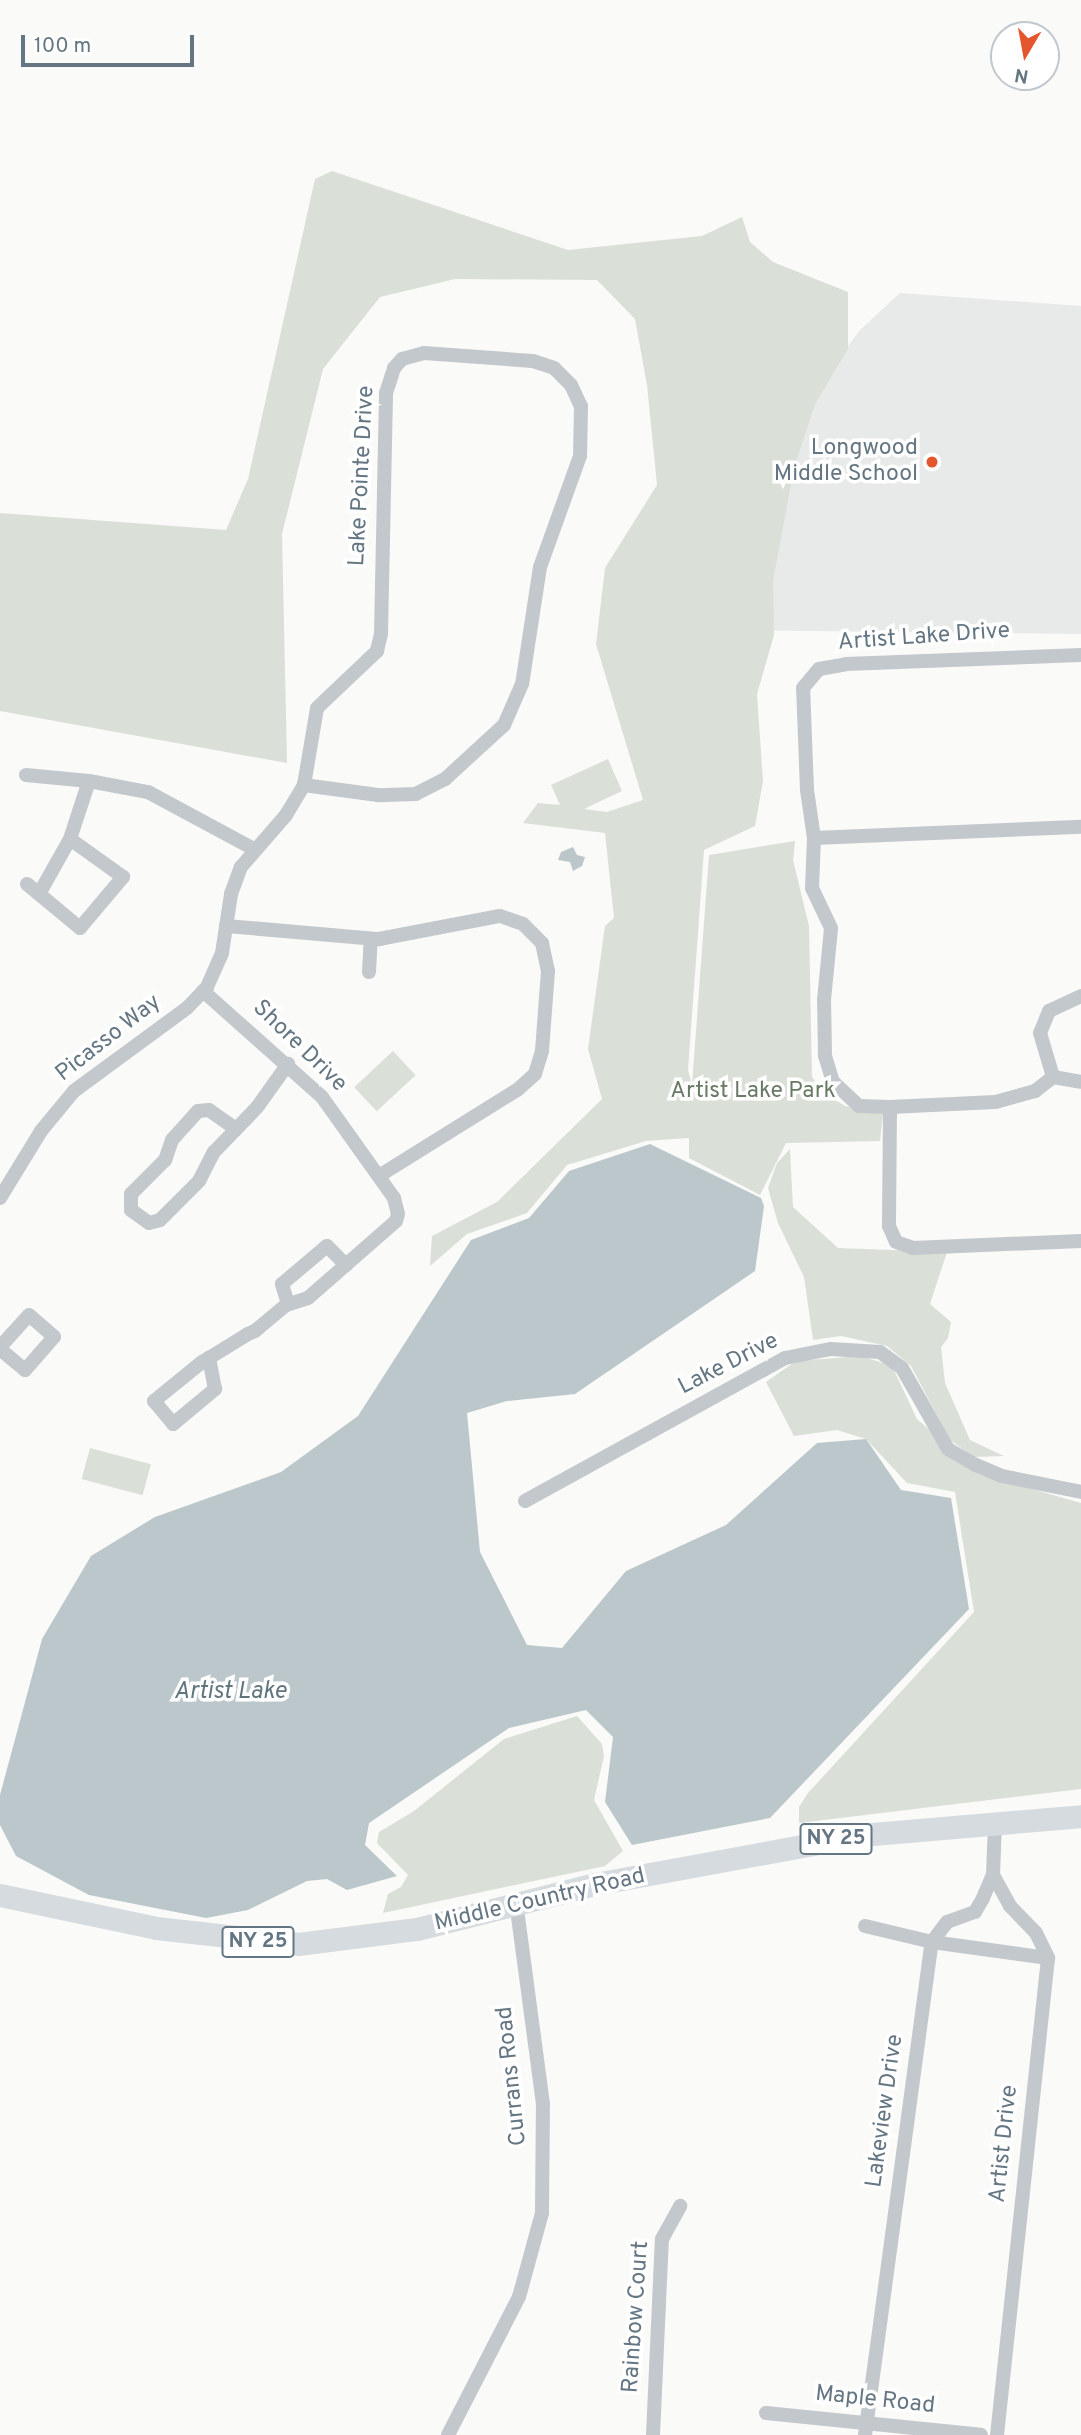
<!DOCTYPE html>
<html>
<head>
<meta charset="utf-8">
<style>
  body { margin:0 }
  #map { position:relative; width:1081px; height:2435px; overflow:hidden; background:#fafaf8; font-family:Overpass,sans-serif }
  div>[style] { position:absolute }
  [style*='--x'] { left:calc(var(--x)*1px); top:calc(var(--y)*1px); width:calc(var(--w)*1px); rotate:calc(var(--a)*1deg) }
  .built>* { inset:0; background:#e8e9e9 }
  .green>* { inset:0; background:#dadfd7; transform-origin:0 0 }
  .water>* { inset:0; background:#bbc7cb }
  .minor>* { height:14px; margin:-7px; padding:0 7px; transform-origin:7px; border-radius:7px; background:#c3c8cc }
  .primary>* { height:23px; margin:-11.5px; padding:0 11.5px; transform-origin:11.5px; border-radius:11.5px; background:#d6dbdf }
  .dots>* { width:19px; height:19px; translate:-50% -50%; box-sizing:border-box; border:4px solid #fff; border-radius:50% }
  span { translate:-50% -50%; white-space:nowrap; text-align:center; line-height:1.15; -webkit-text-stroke:7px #fff; paint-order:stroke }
  .shield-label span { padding:2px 5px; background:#fff; border:2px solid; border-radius:5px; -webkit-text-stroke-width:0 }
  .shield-label { font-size:21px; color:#657683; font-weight:700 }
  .poi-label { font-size:23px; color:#657683 }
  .right { translate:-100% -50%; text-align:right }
  .street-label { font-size:23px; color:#657683 }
  .park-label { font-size:23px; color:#687a64 }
  .water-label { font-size:24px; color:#60757c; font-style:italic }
  .north { position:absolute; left:990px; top:21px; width:70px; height:70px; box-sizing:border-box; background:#fff; border:2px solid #c1c8cd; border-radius:50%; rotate:190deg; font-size:19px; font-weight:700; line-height:28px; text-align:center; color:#657683 }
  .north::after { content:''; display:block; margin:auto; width:24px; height:32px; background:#e4572e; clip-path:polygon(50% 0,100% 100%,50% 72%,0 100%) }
  .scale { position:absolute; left:21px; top:35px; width:173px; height:32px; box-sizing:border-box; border:4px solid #657683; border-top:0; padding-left:9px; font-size:21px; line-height:24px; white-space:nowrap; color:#657683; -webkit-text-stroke:5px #fff; paint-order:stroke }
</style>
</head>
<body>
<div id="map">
  <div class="built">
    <div style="clip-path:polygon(900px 293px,1081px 306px,1081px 634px,725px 630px,718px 576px,834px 365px,860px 330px)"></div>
  </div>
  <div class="green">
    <div style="clip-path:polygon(332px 171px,568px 250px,702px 236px,742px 217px,750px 242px,773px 262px,848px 292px,848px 349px,815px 404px,794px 468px,773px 581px,774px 635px,757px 694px,763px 781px,755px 826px,704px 850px,688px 1070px,692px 1085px,709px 855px,795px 841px,793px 860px,809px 926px,812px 1077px,825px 1094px,845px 1106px,883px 1114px,880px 1141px,786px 1143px,760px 1195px,689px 1158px,689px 1138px,646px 1141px,567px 1165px,527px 1213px,467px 1234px,430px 1266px,432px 1236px,497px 1202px,602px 1099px,588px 1049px,605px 926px,614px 918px,605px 833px,523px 823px,538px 803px,560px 805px,551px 785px,608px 759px,622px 791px,584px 809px,607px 812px,643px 800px,596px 644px,605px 568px,657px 485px,647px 385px,635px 319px,597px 280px,455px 279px,380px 297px,323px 369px,282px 534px,287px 763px,0 711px,0 513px,226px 530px,248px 479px,315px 179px)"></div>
    <div style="left:393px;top:1051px;width:33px;height:53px;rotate:47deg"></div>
    <div style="clip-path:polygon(790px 1149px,793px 1207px,838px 1248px,947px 1252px,930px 1304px,951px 1322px,948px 1338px,941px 1347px,945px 1383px,970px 1440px,1004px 1456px,974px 1457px,950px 1440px,911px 1366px,887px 1346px,841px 1336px,813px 1340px,804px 1277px,778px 1223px,768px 1188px,777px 1163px)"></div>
    <div style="clip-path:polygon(861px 1356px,892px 1366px,917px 1419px,979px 1474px,1081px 1503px,1081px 1789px,799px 1823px,799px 1807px,808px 1793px,974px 1612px,955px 1492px,907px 1483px,866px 1439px,837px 1430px,794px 1436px,766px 1382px,796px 1361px)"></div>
    <div style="left:90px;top:1448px;width:63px;height:32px;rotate:15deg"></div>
    <div style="clip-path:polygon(577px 1716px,602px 1744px,604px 1756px,594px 1800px,623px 1851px,605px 1866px,383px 1913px,388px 1894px,401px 1887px,408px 1875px,377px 1843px,379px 1832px,414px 1811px,504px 1739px)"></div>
  </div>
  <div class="water">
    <div style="clip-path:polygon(573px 847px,577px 855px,585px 857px,582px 866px,573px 871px,570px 862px,558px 860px,561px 852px)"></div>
    <div style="clip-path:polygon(650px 1144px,761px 1198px,764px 1206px,755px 1271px,575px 1394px,507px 1401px,467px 1413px,480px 1552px,527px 1645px,562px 1648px,626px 1571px,726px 1525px,817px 1443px,866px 1439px,901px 1490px,951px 1498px,969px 1609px,770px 1818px,632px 1845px,605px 1802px,613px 1737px,586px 1710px,509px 1728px,369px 1823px,365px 1845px,397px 1876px,347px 1890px,327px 1879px,307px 1881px,248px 1910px,206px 1918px,89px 1895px,16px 1856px,0 1825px,0 1795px,42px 1639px,91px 1556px,155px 1517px,281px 1472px,358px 1416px,471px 1240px,529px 1218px,569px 1171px)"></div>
  </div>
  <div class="minor">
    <div style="--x:26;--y:775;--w:63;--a:5.4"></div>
    <div style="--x:814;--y:838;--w:267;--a:-2.4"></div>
    <div style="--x:27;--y:884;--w:69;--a:39.7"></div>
    <div style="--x:80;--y:928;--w:67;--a:-49.9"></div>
    <div style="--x:123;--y:877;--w:65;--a:-144.4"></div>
    <div style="--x:70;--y:839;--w:61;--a:-71.9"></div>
    <div style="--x:89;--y:781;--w:60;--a:10.6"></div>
    <div style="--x:148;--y:792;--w:120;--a:28.3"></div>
    <div style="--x:39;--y:894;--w:63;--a:-60.6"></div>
    <div style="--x:226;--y:926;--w:154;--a:4.9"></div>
    <div style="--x:379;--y:939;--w:123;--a:-10.8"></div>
    <div style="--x:500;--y:916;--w:24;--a:19"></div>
    <div style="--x:523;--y:924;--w:27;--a:45"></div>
    <div style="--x:542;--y:943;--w:29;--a:78"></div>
    <div style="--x:548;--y:971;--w:80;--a:94.3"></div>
    <div style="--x:542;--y:1051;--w:24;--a:107"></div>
    <div style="--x:535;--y:1074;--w:24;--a:138"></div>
    <div style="--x:517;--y:1090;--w:163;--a:148.1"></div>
    <div style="--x:369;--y:972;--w:33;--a:-87"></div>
    <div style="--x:203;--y:991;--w:159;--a:41.7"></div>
    <div style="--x:322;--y:1097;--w:124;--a:54.5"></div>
    <div style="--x:394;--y:1198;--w:16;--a:76"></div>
    <div style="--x:398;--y:1214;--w:7;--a:106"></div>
    <div style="--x:396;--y:1221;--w:117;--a:138.8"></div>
    <div style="--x:308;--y:1298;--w:23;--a:162"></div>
    <div style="--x:286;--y:1305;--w:40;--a:140"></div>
    <div style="--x:255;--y:1331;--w:8;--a:157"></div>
    <div style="--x:248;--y:1334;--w:46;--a:148.4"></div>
    <div style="--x:209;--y:1358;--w:8;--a:150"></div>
    <div style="--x:202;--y:1362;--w:62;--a:140.9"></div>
    <div style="--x:154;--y:1401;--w:30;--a:50"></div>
    <div style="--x:173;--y:1424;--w:55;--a:-39.8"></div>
    <div style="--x:215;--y:1389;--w:32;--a:-101"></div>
    <div style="--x:1081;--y:996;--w:35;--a:155"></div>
    <div style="--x:1049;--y:1011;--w:24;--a:112"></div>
    <div style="--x:1040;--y:1033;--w:46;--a:73.5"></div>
    <div style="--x:1053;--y:1077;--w:28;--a:10"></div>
    <div style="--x:1053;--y:1077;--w:23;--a:142"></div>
    <div style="--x:1035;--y:1091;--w:41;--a:164.6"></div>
    <div style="--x:995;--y:1102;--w:105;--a:177.3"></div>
    <div style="--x:890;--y:1107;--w:31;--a:-178"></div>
    <div style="--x:859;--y:1106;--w:35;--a:-137"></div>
    <div style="--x:833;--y:1082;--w:28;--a:-107"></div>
    <div style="--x:825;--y:1055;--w:55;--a:-91"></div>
    <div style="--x:824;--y:1000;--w:72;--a:-84.4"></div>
    <div style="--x:831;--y:928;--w:44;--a:-115.4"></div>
    <div style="--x:812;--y:888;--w:50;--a:-87.7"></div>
    <div style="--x:814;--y:838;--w:49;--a:-98.3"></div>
    <div style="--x:807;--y:790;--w:102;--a:-92.2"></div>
    <div style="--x:803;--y:688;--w:25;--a:-50"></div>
    <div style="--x:819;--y:669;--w:27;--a:-10"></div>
    <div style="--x:846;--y:664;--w:235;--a:-2.2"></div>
    <div style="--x:890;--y:1107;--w:119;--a:90.5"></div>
    <div style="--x:889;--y:1226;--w:17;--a:66"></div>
    <div style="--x:896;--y:1242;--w:18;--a:19"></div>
    <div style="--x:913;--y:1248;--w:168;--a:-2.4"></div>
    <div style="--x:236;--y:1129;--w:33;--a:-145"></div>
    <div style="--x:209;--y:1110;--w:11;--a:175"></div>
    <div style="--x:198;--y:1111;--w:39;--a:132"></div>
    <div style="--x:172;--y:1140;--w:21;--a:109"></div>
    <div style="--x:165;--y:1160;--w:48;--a:135"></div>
    <div style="--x:131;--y:1194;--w:16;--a:90"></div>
    <div style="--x:131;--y:1210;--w:22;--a:36"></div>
    <div style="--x:149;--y:1223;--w:11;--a:-15"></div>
    <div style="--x:160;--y:1220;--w:55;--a:-45"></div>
    <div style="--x:199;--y:1181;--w:33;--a:-63"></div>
    <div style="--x:214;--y:1152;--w:46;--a:-45.9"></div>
    <div style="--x:246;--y:1119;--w:18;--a:-47"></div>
    <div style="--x:258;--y:1106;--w:52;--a:-54.5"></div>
    <div style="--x:0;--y:1198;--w:79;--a:-58.5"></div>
    <div style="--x:41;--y:1131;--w:52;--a:-50.5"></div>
    <div style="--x:74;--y:1091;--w:140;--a:-36.3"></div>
    <div style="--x:187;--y:1008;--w:29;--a:-46"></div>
    <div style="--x:207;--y:987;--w:37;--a:-66"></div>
    <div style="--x:222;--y:953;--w:60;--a:-81.3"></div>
    <div style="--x:231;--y:894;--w:29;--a:-70"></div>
    <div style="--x:241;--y:867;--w:69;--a:-49.1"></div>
    <div style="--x:286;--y:815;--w:35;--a:-59"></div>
    <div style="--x:304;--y:785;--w:78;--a:-80.4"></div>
    <div style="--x:317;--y:708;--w:83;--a:-43.5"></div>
    <div style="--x:377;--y:651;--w:17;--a:-77"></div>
    <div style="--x:381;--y:634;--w:241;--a:-88.8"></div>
    <div style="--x:386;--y:393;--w:26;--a:-72"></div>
    <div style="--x:394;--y:368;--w:12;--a:-48"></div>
    <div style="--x:402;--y:359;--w:23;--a:-15"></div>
    <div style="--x:424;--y:353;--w:109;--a:4.2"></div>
    <div style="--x:533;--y:361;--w:22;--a:18"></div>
    <div style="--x:554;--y:368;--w:24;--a:45"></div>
    <div style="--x:571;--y:385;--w:23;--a:65"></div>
    <div style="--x:581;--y:406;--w:50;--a:91.1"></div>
    <div style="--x:580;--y:456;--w:118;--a:109.8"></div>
    <div style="--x:540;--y:567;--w:118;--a:98.7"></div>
    <div style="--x:522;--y:684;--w:45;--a:113.7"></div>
    <div style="--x:504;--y:725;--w:80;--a:137.5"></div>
    <div style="--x:445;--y:779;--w:33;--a:153"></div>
    <div style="--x:416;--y:794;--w:38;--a:178"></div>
    <div style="--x:378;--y:795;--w:75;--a:-172.3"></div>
    <div style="--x:288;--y:1304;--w:21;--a:-107"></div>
    <div style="--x:282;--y:1284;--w:59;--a:-40.2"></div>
    <div style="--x:327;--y:1246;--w:27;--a:45"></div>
    <div style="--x:0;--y:1347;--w:43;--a:-47.8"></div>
    <div style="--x:29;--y:1315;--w:33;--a:41"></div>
    <div style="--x:54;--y:1337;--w:44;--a:131.3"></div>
    <div style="--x:25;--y:1370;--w:33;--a:-140"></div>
    <div style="--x:525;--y:1501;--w:297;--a:-28.8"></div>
    <div style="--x:785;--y:1358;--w:47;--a:-11.1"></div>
    <div style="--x:831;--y:1349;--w:49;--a:3.5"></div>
    <div style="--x:880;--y:1352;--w:27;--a:36"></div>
    <div style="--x:902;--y:1368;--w:93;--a:60.4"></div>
    <div style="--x:948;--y:1449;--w:32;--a:30"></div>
    <div style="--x:976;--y:1465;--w:28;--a:23"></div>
    <div style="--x:1002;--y:1476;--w:81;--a:11.4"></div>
    <div style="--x:993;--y:1875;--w:35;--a:61"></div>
    <div style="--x:1010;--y:1906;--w:37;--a:46"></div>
    <div style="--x:1036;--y:1933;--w:28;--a:64"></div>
    <div style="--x:1048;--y:1958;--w:480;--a:96.1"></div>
    <div style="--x:865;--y:1926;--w:69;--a:13.4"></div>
    <div style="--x:932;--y:1942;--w:117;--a:7.9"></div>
    <div style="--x:766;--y:2413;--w:216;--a:5.8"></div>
    <div style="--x:448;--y:2435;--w:155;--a:-62.8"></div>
    <div style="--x:519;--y:2297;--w:87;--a:-74.7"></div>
    <div style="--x:542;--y:2213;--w:109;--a:-89.5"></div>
    <div style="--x:543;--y:2104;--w:204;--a:-97.6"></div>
    <div style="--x:653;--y:2435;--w:196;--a:-87.4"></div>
    <div style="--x:662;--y:2239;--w:38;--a:-61"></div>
    <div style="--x:865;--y:2435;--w:498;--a:-82.3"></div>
    <div style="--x:932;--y:1942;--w:25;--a:-53"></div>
    <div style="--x:947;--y:1922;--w:30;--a:-20"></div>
    <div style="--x:975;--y:1912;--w:16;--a:-60"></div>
    <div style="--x:983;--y:1898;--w:25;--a:-67"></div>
    <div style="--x:993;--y:1875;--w:53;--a:-87.8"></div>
  </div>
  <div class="primary">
    <div style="--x:0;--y:1895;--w:159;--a:11.9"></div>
    <div style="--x:156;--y:1928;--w:143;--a:6.4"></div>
    <div style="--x:298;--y:1944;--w:120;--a:-7.2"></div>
    <div style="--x:417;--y:1929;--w:184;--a:-14.2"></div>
    <div style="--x:595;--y:1884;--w:270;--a:-10.4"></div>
    <div style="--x:861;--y:1835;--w:221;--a:-4.9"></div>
  </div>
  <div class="dots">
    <div style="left:932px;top:462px;background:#e4572e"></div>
  </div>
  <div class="shield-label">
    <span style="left:836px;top:1839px">NY 25</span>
    <span style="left:258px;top:1942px">NY 25</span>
  </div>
  <div class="poi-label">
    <span class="right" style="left:918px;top:462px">Longwood<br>Middle School</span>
  </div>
  <div class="street-label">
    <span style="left:363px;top:476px;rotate:-87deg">Lake Pointe Drive</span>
    <span style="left:924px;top:638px;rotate:-4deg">Artist Lake Drive</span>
    <span style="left:109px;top:1039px;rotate:-38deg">Picasso Way</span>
    <span style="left:299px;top:1047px;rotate:44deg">Shore Drive</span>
    <span style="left:729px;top:1365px;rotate:-27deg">Lake Drive</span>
    <span style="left:540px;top:1901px;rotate:-13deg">Middle Country Road</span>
    <span style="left:513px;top:2076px;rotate:-96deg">Currans Road</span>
    <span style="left:886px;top:2111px;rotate:-82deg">Lakeview Drive</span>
    <span style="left:1005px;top:2144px;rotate:-84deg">Artist Drive</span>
    <span style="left:637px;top:2317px;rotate:-86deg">Rainbow Court</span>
    <span style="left:875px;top:2401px;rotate:6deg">Maple Road</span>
  </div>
  <div class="park-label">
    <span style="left:753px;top:1092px">Artist Lake Park</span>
  </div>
  <div class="water-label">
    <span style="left:230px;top:1693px">Artist Lake</span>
  </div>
  <div class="north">N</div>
  <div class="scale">100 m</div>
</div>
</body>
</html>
